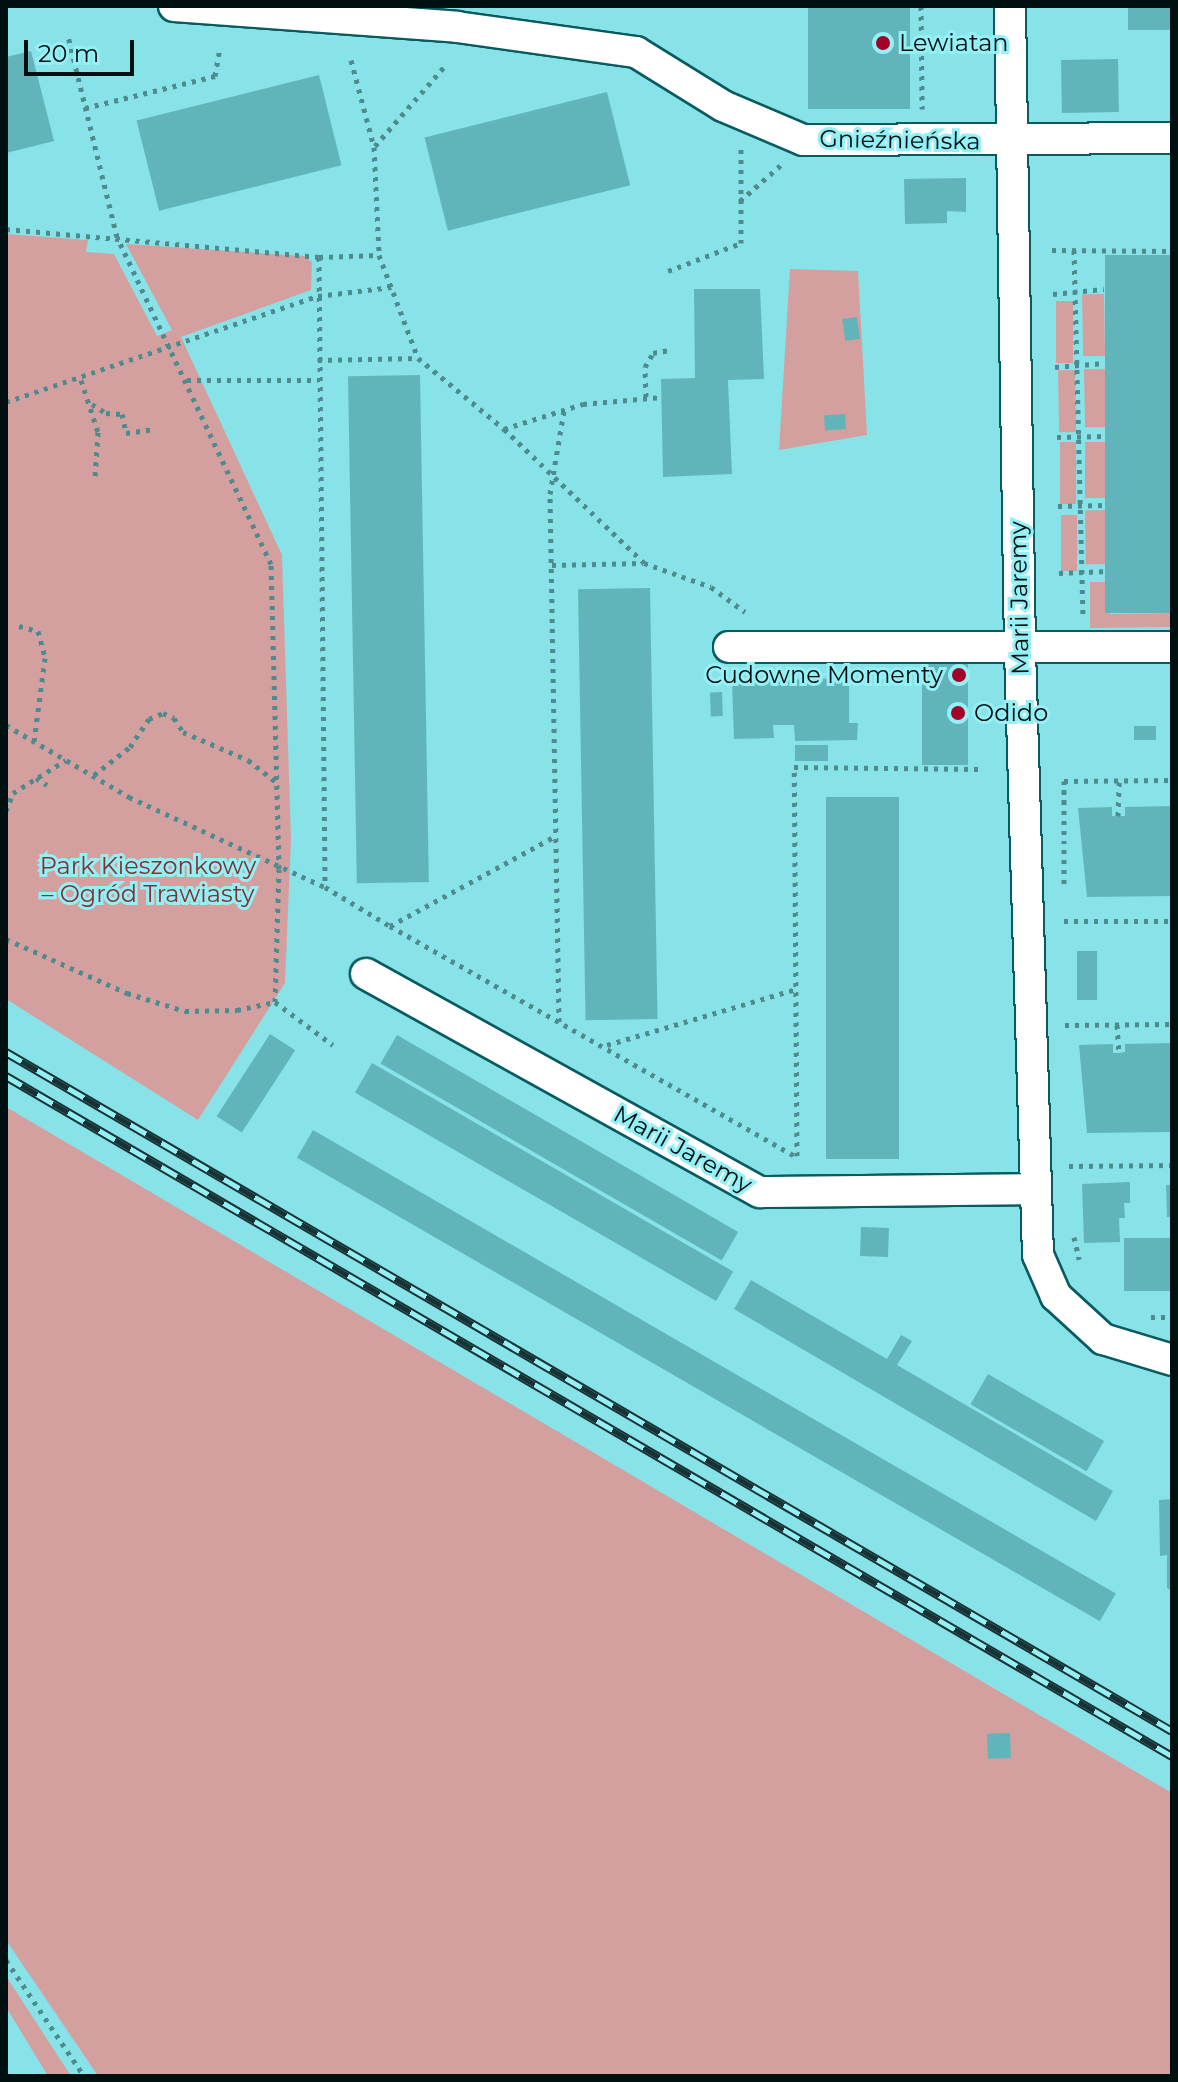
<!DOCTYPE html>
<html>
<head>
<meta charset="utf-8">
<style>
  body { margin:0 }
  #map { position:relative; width:1178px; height:2082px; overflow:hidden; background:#87e3e8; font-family:Montserrat,sans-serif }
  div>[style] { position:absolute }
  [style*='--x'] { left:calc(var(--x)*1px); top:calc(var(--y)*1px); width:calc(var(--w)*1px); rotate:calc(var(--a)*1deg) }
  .green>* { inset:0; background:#d4a09f; transform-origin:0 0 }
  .building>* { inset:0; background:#61b5ba; transform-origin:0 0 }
  .path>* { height:5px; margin-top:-2.5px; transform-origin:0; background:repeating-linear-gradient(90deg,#4f8b8e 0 4px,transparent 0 10px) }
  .roads { filter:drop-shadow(2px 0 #095b5f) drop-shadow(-2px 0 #095b5f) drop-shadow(0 2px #095b5f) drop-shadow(0 -2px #095b5f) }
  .minor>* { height:30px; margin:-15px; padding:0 15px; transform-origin:15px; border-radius:15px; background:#fff }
  .rail>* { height:9px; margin-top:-4.5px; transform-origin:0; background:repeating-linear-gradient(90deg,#94f0f5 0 18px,#163234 0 36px); box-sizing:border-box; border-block:2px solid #163234 }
  .dots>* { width:22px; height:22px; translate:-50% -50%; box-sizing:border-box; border:4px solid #94f0f5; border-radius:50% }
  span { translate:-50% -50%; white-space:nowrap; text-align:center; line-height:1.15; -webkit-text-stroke:6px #94f0f5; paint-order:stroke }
  .poi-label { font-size:24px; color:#000f10 }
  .left { translate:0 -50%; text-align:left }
  .right { translate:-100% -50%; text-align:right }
  .street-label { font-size:24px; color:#000f10 }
  .park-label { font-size:24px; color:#823135 }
  .frame { position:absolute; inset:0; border:8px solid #000f10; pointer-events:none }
  .scale { position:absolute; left:24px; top:40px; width:110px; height:36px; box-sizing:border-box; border:4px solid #000f10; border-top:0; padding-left:10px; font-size:24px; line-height:28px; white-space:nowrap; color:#000f10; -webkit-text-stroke:6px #94f0f5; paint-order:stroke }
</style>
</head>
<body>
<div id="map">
  <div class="green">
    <div style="clip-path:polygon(6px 234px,88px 240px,86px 252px,114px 254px,157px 336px,172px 330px,126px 244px,304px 256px,312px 262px,311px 290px,181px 337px,282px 555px,291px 840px,285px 983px,198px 1120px,6px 999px)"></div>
    <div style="clip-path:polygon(790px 269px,858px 271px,867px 435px,779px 450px)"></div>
    <div style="left:1104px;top:294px;width:62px;height:22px;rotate:89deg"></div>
    <div style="left:1056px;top:301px;width:17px;height:62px"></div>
    <div style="left:1105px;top:369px;width:58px;height:21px;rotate:89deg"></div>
    <div style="left:1075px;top:370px;width:62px;height:17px;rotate:89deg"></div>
    <div style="left:1060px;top:442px;width:16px;height:62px"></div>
    <div style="left:1085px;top:442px;width:22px;height:56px"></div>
    <div style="left:1108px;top:510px;width:54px;height:23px;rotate:89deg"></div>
    <div style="left:1061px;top:515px;width:16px;height:56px"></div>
    <div style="clip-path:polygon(1090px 582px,1109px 582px,1110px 614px,1172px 613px,1172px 627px,1090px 628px)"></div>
    <div style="clip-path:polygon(6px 1107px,1172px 1793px,1172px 2076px,98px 2076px,6px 1940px)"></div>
    <div style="clip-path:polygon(6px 1976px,71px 2076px,48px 2076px,6px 2007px)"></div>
  </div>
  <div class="building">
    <div style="left:808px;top:6px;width:102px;height:103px"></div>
    <div style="left:1128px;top:6px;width:44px;height:24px"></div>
    <div style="clip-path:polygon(31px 51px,54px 141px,6px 153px,6px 57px)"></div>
    <div style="left:1118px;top:59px;width:53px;height:57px;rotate:89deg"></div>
    <div style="left:319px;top:75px;width:93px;height:188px;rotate:76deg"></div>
    <div style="left:607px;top:92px;width:96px;height:188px;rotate:76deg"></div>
    <div style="clip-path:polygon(966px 178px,966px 212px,947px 211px,947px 223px,905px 224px,904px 179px)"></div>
    <div style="left:1172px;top:255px;width:358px;height:67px;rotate:90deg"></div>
    <div style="clip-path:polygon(694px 289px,760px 289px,764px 379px,728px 380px,732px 474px,663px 477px,661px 379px,695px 378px)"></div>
    <div style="left:857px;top:317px;width:22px;height:15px;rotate:82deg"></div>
    <div style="left:420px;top:375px;width:507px;height:72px;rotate:89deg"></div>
    <div style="left:845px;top:414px;width:15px;height:21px;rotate:86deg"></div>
    <div style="left:650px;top:588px;width:431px;height:72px;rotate:89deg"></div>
    <div style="left:922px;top:661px;width:46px;height:104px"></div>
    <div style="clip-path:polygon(849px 678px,849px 723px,858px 723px,857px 740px,795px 741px,794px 725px,773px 725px,774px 738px,734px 739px,732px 681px)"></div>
    <div style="left:722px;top:692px;width:24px;height:12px;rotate:88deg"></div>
    <div style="left:1134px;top:726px;width:22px;height:14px"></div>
    <div style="left:828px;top:745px;width:16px;height:33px;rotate:90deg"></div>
    <div style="left:826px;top:797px;width:73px;height:362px"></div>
    <div style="clip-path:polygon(1172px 806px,1172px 896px,1087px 897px,1078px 808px,1112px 807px,1112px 816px,1125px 816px,1125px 807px)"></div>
    <div style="left:1077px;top:951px;width:20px;height:49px"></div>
    <div style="left:270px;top:1034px;width:30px;height:98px;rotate:33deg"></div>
    <div style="left:397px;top:1035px;width:394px;height:33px;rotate:30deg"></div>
    <div style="clip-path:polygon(1172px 1043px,1172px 1132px,1087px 1133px,1079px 1045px,1113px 1044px,1113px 1053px,1119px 1053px,1125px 1052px,1125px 1044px)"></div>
    <div style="left:372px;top:1063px;width:417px;height:34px;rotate:30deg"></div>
    <div style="left:313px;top:1130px;width:927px;height:32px;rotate:30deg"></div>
    <div style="clip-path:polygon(1130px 1182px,1130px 1203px,1124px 1203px,1125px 1218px,1119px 1218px,1120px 1242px,1084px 1243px,1082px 1184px)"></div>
    <div style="clip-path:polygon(1166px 1185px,1172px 1185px,1172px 1217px,1167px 1217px)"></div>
    <div style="left:861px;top:1227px;width:28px;height:29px;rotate:2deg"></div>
    <div style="left:1124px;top:1238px;width:48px;height:53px"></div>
    <div style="clip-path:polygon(751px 1280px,887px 1359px,901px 1335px,912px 1341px,897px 1365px,1113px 1491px,1096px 1521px,734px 1309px)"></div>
    <div style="left:988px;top:1374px;width:134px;height:35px;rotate:30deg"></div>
    <div style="clip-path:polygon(1172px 1499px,1172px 1591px,1167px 1588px,1167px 1555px,1160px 1556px,1159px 1500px)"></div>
    <div style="left:1010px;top:1733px;width:25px;height:23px;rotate:88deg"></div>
  </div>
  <div class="path">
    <div style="--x:921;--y:6;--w:103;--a:89.4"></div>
    <div style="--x:351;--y:60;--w:90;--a:75.2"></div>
    <div style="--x:374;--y:147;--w:108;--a:87.3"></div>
    <div style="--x:379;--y:255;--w:110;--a:69.3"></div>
    <div style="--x:418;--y:358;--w:112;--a:39.5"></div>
    <div style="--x:504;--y:429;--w:194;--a:43.7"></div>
    <div style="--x:644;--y:563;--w:71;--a:19.7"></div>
    <div style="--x:711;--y:587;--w:42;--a:36.3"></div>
    <div style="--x:85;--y:108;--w:134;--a:-13.8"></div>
    <div style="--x:215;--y:76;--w:28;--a:-80"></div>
    <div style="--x:375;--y:146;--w:105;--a:-48.9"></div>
    <div style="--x:740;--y:201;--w:55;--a:-41.3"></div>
    <div style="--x:6;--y:229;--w:314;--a:5.1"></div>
    <div style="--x:319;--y:257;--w:60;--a:-1.9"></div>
    <div style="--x:1052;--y:250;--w:120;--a:0.5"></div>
    <div style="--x:1074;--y:250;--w:367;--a:88.6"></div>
    <div style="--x:319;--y:257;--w:630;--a:89.45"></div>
    <div style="--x:325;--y:887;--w:76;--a:31"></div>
    <div style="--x:390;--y:926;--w:189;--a:-28.5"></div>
    <div style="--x:668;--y:271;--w:78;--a:-21"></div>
    <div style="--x:741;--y:243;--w:94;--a:-90"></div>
    <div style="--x:1053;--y:294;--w:51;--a:-5.6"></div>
    <div style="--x:318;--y:360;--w:100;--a:-1.1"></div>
    <div style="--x:1055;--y:367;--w:50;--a:-4.6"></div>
    <div style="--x:81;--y:380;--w:55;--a:71.9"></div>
    <div style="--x:98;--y:432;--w:46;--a:93.7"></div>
    <div style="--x:187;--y:380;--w:131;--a:0"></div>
    <div style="--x:646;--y:397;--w:30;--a:-92"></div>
    <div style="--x:645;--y:367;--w:16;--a:-60"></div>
    <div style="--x:653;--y:353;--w:17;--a:-10"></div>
    <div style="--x:6;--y:402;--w:330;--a:-18.8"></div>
    <div style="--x:318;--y:296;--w:74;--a:-7"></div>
    <div style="--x:92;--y:404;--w:17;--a:33"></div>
    <div style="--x:106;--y:413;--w:16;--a:4"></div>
    <div style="--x:122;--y:414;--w:19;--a:78"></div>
    <div style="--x:126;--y:433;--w:27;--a:-8"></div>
    <div style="--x:504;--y:429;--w:83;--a:-17.6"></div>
    <div style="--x:583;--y:404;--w:79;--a:-5.1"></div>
    <div style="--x:1057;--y:437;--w:50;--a:-1.1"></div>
    <div style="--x:1058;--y:506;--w:50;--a:-1.1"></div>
    <div style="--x:552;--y:565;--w:91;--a:-1.3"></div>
    <div style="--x:1059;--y:573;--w:50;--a:-2.3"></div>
    <div style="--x:19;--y:626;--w:20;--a:15"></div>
    <div style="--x:38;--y:631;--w:28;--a:75"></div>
    <div style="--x:45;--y:658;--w:85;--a:97.5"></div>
    <div style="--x:6;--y:725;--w:143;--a:30.3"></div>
    <div style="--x:129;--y:797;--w:216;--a:24.7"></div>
    <div style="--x:94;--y:775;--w:46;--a:-37.9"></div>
    <div style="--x:130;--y:747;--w:34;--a:-56"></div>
    <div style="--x:149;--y:719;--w:15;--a:-23"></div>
    <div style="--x:163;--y:713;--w:12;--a:24"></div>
    <div style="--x:174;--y:718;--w:17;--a:57"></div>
    <div style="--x:183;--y:732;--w:71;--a:23.3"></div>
    <div style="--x:248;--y:760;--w:37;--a:38"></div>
    <div style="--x:36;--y:778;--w:13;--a:32"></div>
    <div style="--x:6;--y:811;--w:19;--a:-69"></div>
    <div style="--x:13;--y:793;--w:62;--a:-31.9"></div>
    <div style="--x:1118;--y:816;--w:35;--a:-88"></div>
    <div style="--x:1064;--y:884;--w:103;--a:-90"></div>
    <div style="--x:1064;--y:781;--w:108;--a:-0.5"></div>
    <div style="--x:1064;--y:921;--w:108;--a:0"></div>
    <div style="--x:390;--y:926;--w:466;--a:29.6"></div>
    <div style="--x:6;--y:939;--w:133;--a:24.1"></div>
    <div style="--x:127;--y:993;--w:61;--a:17.2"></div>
    <div style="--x:185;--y:1011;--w:52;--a:-1.1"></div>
    <div style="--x:237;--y:1010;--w:39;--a:-12"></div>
    <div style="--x:275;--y:1002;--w:133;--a:-88.3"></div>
    <div style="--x:279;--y:869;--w:305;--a:-91.5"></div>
    <div style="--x:271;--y:564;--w:361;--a:-115.2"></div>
    <div style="--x:117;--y:237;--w:207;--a:-103.7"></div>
    <div style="--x:275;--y:1002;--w:72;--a:36.6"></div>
    <div style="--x:559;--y:1022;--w:528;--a:-90.98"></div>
    <div style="--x:550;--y:494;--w:85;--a:-80.5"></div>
    <div style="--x:1065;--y:1025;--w:107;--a:-0.5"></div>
    <div style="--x:1117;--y:1025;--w:28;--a:86"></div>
    <div style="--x:607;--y:1045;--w:197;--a:-16.5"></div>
    <div style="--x:797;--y:1156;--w:389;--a:-90.4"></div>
    <div style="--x:794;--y:767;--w:186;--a:0.6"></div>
    <div style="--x:1069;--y:1166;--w:103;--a:-0.6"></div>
    <div style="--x:1074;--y:1237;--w:23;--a:77"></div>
    <div style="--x:1151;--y:1317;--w:21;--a:0"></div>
    <div style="--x:6;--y:1960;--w:140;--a:56.1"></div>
  </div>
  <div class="roads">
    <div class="minor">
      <div style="--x:174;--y:6;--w:284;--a:4.2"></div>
      <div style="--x:457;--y:27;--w:181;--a:8"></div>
      <div style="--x:636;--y:52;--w:102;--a:31.8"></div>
      <div style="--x:723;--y:106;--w:87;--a:23"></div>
      <div style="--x:803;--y:140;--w:369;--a:-0.3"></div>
      <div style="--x:1010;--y:6;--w:644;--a:89.11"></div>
      <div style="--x:1020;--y:650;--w:605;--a:88.3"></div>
      <div style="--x:1038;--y:1255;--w:45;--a:66.3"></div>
      <div style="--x:1056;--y:1296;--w:64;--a:42.5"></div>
      <div style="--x:1103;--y:1339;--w:72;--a:16.9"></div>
      <div style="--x:729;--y:647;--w:443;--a:0"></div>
      <div style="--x:366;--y:974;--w:450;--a:29"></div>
      <div style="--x:760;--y:1192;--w:273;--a:-0.6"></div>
    </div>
  </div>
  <div class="rail">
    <div style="--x:6;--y:1052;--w:1349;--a:30.21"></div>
    <div style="--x:6;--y:1076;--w:1350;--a:30.25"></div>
  </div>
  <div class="dots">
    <div style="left:883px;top:43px;background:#a20227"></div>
    <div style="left:959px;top:675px;background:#a20227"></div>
    <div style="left:958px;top:713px;background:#a20227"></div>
  </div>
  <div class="poi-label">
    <span class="left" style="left:899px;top:43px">Lewiatan</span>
    <span class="right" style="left:943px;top:675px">Cudowne Momenty</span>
    <span class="left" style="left:974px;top:713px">Odido</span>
  </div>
  <div class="street-label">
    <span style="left:900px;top:140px;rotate:1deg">Gnieźnieńska</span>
    <span style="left:1019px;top:598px;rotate:-91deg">Marii Jaremy</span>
    <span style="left:683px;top:1149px;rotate:29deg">Marii Jaremy</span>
  </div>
  <div class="park-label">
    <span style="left:148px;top:880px">Park Kieszonkowy<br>– Ogród Trawiasty</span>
  </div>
  <div class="frame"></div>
  <div class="scale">20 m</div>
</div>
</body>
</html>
